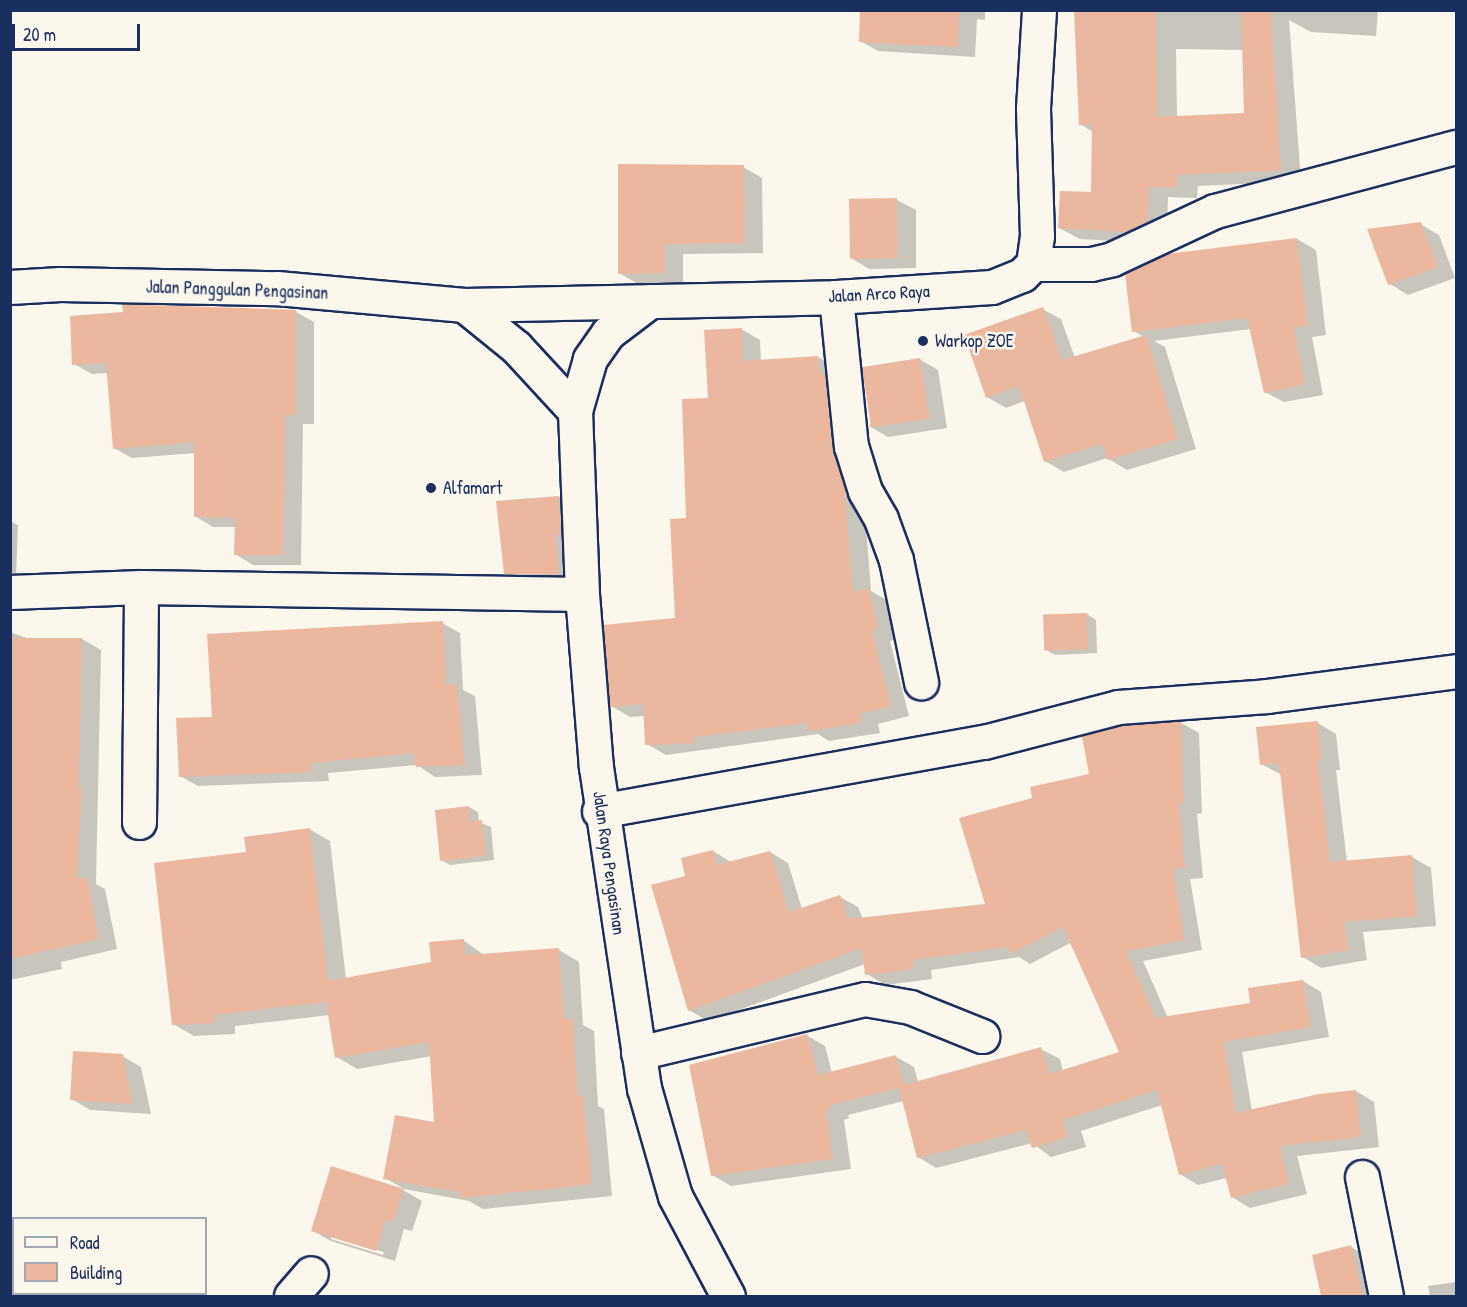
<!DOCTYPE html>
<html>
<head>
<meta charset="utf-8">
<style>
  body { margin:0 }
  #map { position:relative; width:1467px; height:1307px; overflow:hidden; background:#fbf7ec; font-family:"Patrick Hand",sans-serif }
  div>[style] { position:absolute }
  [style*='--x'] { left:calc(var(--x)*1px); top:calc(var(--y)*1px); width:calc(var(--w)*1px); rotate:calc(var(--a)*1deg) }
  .shadow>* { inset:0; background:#0003 }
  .building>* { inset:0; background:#ecb79f; transform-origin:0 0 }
  .roads { filter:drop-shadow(2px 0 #1b2f5e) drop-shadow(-2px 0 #1b2f5e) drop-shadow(0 2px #1b2f5e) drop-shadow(0 -2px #1b2f5e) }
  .street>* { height:33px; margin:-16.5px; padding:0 16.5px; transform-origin:16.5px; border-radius:16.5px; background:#fbf7ec }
  .secondary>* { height:33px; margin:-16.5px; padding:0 16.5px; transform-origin:16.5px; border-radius:16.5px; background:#fbf7ec }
  .dots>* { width:16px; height:16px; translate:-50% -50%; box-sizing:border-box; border:3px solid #fbf7ec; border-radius:50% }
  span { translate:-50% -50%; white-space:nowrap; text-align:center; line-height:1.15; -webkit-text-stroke:5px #fbf7ec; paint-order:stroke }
  .street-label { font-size:18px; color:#1b2f5e }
  .poi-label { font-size:18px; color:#1b2f5e }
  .left { translate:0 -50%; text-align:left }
  .frame { position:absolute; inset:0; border:12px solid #1b2f5e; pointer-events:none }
  .legend { position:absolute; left:12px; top:1217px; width:195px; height:78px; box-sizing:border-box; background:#fbf7ec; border:2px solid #a1a7b3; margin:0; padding:8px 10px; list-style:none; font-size:18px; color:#1b2f5e }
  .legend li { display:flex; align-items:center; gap:12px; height:30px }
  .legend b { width:30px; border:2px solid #a1a7b3 }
  .scale { position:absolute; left:12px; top:24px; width:128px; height:27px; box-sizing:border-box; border:3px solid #1b2f5e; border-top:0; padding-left:8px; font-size:18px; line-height:21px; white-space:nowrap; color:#1b2f5e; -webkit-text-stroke:4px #fbf7ec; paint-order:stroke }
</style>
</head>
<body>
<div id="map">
  <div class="shadow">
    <div style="clip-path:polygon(922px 10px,985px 10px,985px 20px,977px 19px,975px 57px,878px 51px,860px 41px)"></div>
    <div style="clip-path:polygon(evenodd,1075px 10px,1378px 10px,1376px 36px,1311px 32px,1289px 20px,1301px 181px,1198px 186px,1197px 198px,1168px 197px,1167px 233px,1146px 243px,1080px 239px,1059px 228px,1092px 194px,1093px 132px,1080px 124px,1075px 10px,1176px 49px,1243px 50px,1245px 115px,1177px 118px,1176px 49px)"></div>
    <div style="clip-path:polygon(743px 167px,762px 178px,763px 253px,683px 254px,683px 283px,638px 284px,619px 273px)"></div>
    <div style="clip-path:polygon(897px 200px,916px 210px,916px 268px,869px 269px,851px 258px)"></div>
    <div style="clip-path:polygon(1420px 224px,1439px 235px,1455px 278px,1408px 295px,1390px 284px)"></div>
    <div style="clip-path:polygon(1297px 239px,1316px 250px,1326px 335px,1312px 337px,1323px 395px,1284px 402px,1265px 392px,1251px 329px,1154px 341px,1165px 347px,1196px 449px,1127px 470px,1107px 458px,1064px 472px,1045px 461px,1025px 401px,1006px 408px,987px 397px,1042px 309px,1061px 319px,1075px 358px,1144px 337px,1134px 331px)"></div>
    <div style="clip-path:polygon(296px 312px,314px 322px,314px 424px,303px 424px,301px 565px,253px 565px,235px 554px,236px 527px,213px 527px,195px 516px,196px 453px,132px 458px,114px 448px,108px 373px,92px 374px,74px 364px)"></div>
    <div style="clip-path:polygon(741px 329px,760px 340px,761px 362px,818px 357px,837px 368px,864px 501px,871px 591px,888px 601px,897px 639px,890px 641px,909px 716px,878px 724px,880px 733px,829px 741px,818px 734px,666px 755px,647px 744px,645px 716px,630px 717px,611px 706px,677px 619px,688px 519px,709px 399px)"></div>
    <div style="clip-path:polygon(919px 359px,938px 370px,947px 428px,888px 437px,869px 426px)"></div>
    <div style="clip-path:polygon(559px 497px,574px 506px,573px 582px,520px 582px,505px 573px,498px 502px)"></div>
    <div style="clip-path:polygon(10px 521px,18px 525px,16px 577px,10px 576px)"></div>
    <div style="clip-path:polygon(1087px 614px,1096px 620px,1097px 653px,1055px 655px,1046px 650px)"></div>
    <div style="clip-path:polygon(442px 623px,460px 633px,463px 690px,475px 696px,482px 775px,435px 777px,417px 765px,328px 773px,329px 781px,198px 786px,180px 776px,213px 718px)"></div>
    <div style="clip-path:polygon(10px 632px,32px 640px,82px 639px,101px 650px,96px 884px,105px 889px,117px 949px,61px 962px,62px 969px,10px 980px)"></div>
    <div style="clip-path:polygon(1181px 723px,1199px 733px,1202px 813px,1197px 814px,1203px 878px,1190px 879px,1202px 950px,1143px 961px,1168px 1018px,1252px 1004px,1303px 981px,1321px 992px,1329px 1037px,1242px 1052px,1252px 1111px,1356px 1091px,1374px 1102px,1379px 1147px,1297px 1156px,1307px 1194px,1250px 1208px,1232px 1197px,1227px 1178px,1198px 1185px,1180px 1174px,1162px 1105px,1081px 1131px,1086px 1147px,1051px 1157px,1032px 1143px,936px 1168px,918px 1157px,904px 1101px,848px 1115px,849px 1118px,844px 1120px,851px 1169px,731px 1186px,712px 1175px,806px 1035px,825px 1046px,832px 1073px,896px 1057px,914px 1067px,918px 1082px,1041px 1049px,1060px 1059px,1063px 1072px,1121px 1053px,1072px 942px,1030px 964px,1019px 957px,931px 970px,932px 979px,885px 985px,867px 974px,865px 964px,708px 1021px,689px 1010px,687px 877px,713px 851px,731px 862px,770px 852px,788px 863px,802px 909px,840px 897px,858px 907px,863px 919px,987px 905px,1034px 799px,1091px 776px)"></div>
    <div style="clip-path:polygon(1318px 723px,1336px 734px,1340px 770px,1336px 770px,1347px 862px,1412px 857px,1431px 868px,1436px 926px,1363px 932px,1367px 960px,1321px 968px,1303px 957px,1282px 775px,1261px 764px)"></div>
    <div style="clip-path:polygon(469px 807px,478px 812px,479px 822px,491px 827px,494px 860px,450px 865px,441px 860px)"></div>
    <div style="clip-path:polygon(309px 829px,330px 841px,346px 979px,432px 963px,463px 940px,484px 955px,559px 950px,579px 962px,583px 1025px,594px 1031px,598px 1106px,604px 1109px,612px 1196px,483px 1209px,469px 1201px,404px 1189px,385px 1178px,436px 1124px,432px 1056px,357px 1069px,337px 1057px,330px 1015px,235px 1026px,235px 1034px,194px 1036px,173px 1024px,248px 854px)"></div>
    <div style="clip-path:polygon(122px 1056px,141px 1067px,151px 1114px,90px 1110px,72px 1099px)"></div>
    <div style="clip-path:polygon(evenodd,403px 1190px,422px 1201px,412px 1231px,404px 1229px,395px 1261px,331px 1241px,313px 1231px,403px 1190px,331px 1236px,384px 1252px,383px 1255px,331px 1239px,331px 1236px)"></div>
    <div style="clip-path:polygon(1351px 1247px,1370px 1258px,1379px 1296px,1323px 1296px,1313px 1256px)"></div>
    <div style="clip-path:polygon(1456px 1282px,1456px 1296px,1430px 1296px,1428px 1286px)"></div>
  </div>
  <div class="building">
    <div style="clip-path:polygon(860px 10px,960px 10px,958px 47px,859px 42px)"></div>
    <div style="clip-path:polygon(1074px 10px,1156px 10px,1157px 117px,1244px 113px,1241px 10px,1271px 10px,1281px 170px,1178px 175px,1177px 187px,1149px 187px,1147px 222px,1125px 232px,1058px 228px,1060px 191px,1091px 192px,1092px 125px,1079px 125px)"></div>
    <div style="clip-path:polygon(618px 164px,744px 165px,745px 243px,665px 244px,665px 273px,618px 274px)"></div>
    <div style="left:897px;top:198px;width:60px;height:48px;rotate:89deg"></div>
    <div style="clip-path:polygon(1421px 222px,1438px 267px,1388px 285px,1367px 229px)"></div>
    <div style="clip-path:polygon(1297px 238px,1308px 325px,1294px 327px,1305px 384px,1264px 393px,1247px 318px,1132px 332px,1125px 274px,1167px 254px)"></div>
    <div style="clip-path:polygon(122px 304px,296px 310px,296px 415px,285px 415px,283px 555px,234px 555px,235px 518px,194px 517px,194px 442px,113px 449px,106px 363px,72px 365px,70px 316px,123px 312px)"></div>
    <div style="clip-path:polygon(1043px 307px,1062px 360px,1146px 335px,1178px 439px,1107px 460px,1102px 444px,1044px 462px,1019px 386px,986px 398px,964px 335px)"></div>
    <div style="clip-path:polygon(742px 328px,743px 361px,818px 356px,820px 374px,825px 373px,832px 448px,845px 490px,853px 592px,869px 588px,878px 629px,872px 630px,891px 706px,860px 714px,861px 723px,809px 731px,808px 723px,694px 737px,694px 743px,645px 745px,643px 704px,610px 707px,603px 625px,675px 618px,670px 519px,686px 518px,682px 399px,708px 398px,704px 330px)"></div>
    <div style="left:920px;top:358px;width:61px;height:59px;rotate:81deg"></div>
    <div style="clip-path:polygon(559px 496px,561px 535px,555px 535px,559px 574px,504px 574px,496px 501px)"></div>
    <div style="left:1087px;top:613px;width:36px;height:44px;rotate:88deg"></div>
    <div style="clip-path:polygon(443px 621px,446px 685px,457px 684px,465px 765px,416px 767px,414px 753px,310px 763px,312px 772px,179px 777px,176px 718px,212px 717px,207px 634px)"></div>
    <div style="clip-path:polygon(10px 638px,82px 638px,79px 788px,82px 788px,77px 879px,87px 877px,99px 939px,10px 959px)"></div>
    <div style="clip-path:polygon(1181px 721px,1184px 803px,1179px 804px,1185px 868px,1173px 869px,1185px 940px,1126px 951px,1156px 1018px,1250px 1003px,1248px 988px,1303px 980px,1311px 1027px,1224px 1042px,1236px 1113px,1319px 1094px,1356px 1090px,1361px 1137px,1280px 1146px,1289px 1184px,1231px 1198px,1222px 1164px,1179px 1175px,1157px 1090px,1063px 1120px,1068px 1137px,1032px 1148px,1026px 1130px,917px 1158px,899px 1088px,831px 1105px,832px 1108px,826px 1110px,833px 1159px,711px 1176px,689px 1065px,807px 1034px,818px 1075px,896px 1055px,904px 1085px,1041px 1047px,1050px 1074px,1119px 1052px,1063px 927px,1010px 954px,1007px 947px,913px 960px,914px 969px,865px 975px,862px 948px,688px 1011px,651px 885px,685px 876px,681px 858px,713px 850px,717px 865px,770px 851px,789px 912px,840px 895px,849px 919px,985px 904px,959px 818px,1032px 798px,1030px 787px,1089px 774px,1082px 736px,1121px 726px)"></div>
    <div style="clip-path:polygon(1318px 721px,1322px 760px,1318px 760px,1330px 862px,1412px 855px,1417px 916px,1344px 922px,1349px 950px,1301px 958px,1279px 763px,1260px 765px,1256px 727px)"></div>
    <div style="clip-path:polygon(469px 806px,470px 822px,482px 820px,486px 856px,440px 861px,435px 810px)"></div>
    <div style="clip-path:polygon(310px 828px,328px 981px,431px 962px,429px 942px,464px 939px,465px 955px,559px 948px,564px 1019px,573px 1018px,578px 1097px,583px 1096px,592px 1184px,461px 1198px,460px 1192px,383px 1179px,395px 1115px,434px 1122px,429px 1042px,335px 1058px,326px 1002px,214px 1015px,215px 1023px,172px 1025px,154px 863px,246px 852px,244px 837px)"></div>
    <div style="clip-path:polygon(73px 1051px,123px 1054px,133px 1104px,70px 1100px)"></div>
    <div style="clip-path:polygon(331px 1166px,404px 1189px,393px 1222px,386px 1219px,376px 1251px,311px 1231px)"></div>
    <div style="clip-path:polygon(1351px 1245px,1363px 1296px,1321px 1296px,1312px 1255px)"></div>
  </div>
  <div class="roads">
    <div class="street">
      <div style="--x:1033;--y:264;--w:58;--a:0"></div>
      <div style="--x:1091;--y:264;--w:22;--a:-13"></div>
      <div style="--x:1112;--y:259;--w:114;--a:-25"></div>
      <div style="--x:1215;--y:211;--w:249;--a:-14.9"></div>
      <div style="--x:836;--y:297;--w:150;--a:84.3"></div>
      <div style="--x:851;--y:446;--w:47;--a:72.7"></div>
      <div style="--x:865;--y:491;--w:32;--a:60"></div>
      <div style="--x:881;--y:519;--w:44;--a:69.9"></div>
      <div style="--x:896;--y:560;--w:125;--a:78.4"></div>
      <div style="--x:10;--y:592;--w:131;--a:-2.2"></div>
      <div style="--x:141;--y:587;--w:441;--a:0.9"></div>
      <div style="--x:599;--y:811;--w:391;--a:-10.2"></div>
      <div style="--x:984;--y:742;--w:138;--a:-14.6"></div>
      <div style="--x:1118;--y:707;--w:149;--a:-4.2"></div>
      <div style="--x:1267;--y:696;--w:191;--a:-7.5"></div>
      <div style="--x:139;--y:822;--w:235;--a:-89.5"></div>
      <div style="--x:638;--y:1053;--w:233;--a:-13.4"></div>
      <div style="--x:865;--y:999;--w:46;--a:10.1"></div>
      <div style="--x:910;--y:1007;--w:78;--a:21.9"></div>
      <div style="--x:1362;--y:1177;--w:121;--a:78.6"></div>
      <div style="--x:291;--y:1296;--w:30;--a:-49"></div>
    </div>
    <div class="secondary">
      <div style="--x:10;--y:287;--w:50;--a:-3.4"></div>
      <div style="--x:60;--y:284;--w:217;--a:1.1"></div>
      <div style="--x:277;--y:288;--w:188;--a:5.2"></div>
      <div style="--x:464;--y:305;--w:372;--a:-1.2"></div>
      <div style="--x:836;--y:297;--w:156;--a:-3.7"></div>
      <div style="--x:992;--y:287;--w:32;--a:-22"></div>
      <div style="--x:1022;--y:275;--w:16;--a:-45"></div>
      <div style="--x:1033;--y:264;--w:28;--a:-82"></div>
      <div style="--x:1037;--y:236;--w:128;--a:-91.8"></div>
      <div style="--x:1033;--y:108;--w:98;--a:-86.5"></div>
      <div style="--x:650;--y:301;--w:53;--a:142.7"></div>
      <div style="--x:608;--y:333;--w:32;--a:125"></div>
      <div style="--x:590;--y:359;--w:54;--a:106.1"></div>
      <div style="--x:575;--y:411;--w:183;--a:87.8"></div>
      <div style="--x:582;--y:594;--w:174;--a:85.4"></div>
      <div style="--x:596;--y:767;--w:325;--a:81.5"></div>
      <div style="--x:644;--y:1088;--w:112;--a:74"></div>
      <div style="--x:675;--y:1196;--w:113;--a:62.1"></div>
      <div style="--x:464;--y:305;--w:67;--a:38.9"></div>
      <div style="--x:516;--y:347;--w:87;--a:47.3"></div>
    </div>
  </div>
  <div class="dots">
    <div style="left:923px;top:341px;background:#1b2f5e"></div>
    <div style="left:431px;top:488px;background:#1b2f5e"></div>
  </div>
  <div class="street-label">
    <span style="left:237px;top:290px;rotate:2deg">Jalan Panggulan Pengasinan</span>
    <span style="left:879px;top:294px;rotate:-3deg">Jalan Arco Raya</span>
    <span style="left:609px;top:863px;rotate:82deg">Jalan Raya Pengasinan</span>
  </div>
  <div class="poi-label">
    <span class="left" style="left:935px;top:341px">Warkop ZOE</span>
    <span class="left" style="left:443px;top:488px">Alfamart</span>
  </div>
  <div class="frame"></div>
  <ul class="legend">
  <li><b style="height:8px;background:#fbf7ec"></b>Road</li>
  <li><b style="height:16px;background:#ecb79f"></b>Building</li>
  </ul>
  <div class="scale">20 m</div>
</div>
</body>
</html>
